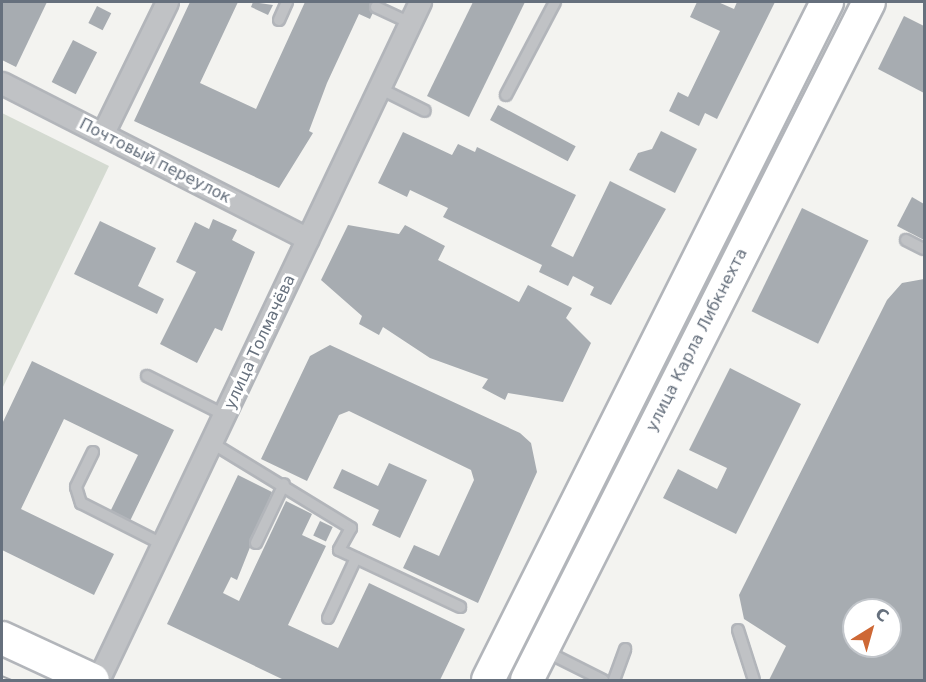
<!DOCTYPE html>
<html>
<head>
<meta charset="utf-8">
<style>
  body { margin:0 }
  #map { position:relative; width:926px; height:682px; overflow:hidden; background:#f3f3f0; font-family:"DejaVu Sans",sans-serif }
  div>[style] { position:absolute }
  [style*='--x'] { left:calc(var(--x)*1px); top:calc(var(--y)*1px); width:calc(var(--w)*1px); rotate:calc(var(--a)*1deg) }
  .green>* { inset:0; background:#d4dad1 }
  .building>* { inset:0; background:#a7acb1; transform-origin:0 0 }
  .roads { filter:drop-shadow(2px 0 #b2b5ba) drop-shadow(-2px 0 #b2b5ba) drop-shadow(0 2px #b2b5ba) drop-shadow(0 -2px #b2b5ba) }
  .lane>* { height:10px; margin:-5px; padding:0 5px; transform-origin:5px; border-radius:5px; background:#c0c2c5 }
  .street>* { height:21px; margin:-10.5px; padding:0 10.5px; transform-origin:10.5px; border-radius:10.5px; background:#c0c2c5 }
  .secondary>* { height:32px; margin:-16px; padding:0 16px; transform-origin:16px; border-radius:16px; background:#fff }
  .tram>* { height:1.5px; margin:-0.75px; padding:0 0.75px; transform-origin:0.75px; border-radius:0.75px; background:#a1a5aa }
  span { translate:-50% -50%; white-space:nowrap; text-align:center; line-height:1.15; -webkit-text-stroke:6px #fff; paint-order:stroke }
  .street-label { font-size:16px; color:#66707d }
  .frame { position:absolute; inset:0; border:3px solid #66707d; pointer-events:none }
  .north { position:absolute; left:842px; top:598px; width:60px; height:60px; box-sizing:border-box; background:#fff; border:2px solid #c2c6cb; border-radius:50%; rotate:37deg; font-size:16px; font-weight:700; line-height:24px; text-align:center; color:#66707d }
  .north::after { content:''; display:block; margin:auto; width:21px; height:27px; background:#ce6835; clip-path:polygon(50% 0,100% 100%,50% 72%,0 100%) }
</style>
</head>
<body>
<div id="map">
  <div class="green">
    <div style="clip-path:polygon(2px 113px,109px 166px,2px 389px)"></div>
  </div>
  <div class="building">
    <div style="clip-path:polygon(2px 2px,47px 2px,16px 67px,2px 60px)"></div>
    <div style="clip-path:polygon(190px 2px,238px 2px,200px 83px,256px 109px,305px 2px,378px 2px,370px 19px,359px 14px,327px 83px,309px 131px,313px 133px,279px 188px,134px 121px)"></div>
    <div style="clip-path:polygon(253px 2px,273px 5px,268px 15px,251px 7px)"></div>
    <div style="clip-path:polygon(473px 2px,525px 2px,469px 117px,427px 96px)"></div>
    <div style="clip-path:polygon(697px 2px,718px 2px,734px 9px,737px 2px,775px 2px,717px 119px,705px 113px,699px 126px,669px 111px,678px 92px,688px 97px,720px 31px,690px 17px)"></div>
    <div style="left:97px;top:6px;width:16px;height:19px;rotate:27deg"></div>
    <div style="clip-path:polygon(904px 16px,924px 26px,924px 93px,878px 69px)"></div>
    <div style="left:73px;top:40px;width:27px;height:47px;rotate:27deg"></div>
    <div style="left:498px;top:105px;width:88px;height:17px;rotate:28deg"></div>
    <div style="clip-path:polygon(661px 131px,697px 149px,675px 193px,629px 170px,638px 153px,652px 149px)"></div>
    <div style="clip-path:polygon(403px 132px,452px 155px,458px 144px,475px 152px,477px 147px,576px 195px,551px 246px,573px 257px,610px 181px,666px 209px,611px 305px,590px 295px,594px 287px,573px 276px,568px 286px,539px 272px,542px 265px,443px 217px,448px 208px,410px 190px,407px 197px,378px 183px)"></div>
    <div style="clip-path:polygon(912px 197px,924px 204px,924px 240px,897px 226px)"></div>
    <div style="left:802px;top:208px;width:74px;height:115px;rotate:26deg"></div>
    <div style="clip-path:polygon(213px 219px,237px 230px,232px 240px,255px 252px,222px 331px,215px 328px,197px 363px,160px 344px,196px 272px,176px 262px,195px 222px,209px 229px)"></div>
    <div style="clip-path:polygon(100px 221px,156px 248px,138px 286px,164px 299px,157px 314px,74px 274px)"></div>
    <div style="clip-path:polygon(348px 225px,399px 234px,405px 225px,445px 246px,438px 260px,519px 302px,528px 285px,572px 308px,566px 318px,591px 343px,563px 402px,508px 393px,505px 400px,482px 388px,488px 379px,430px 358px,383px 327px,379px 335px,359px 324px,362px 316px,321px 280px)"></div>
    <div style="clip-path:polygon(evenodd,924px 279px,924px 680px,769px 680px,786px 646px,744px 619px,739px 595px,887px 300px,902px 283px,924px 279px,854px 610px,890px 610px,890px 646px,854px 646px,854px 610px)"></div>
    <div style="clip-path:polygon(330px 345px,520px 433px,531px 443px,537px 472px,478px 603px,403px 568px,414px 545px,439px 556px,474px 480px,471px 470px,349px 411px,339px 415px,307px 481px,261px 459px,310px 356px)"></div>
    <div style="clip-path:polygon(32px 361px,174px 430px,130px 521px,110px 512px,138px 455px,64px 419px,21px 509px,114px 554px,94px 595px,2px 550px,2px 424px)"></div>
    <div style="clip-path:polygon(730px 368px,801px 404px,736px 534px,663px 498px,678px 469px,717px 489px,727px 468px,689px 450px)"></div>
    <div style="clip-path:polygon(389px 463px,427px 480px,400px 538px,372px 525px,379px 510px,333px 488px,342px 469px,378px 486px)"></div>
    <div style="clip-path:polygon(238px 475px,272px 492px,237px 580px,231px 577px,223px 593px,239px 601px,286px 501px,312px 514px,302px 535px,326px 546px,288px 625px,338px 648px,369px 583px,465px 629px,440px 680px,284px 680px,167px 624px)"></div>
    <div style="left:320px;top:521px;width:14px;height:16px;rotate:25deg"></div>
  </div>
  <div class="roads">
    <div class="lane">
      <div style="--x:376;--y:7;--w:38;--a:25"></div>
      <div style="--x:279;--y:20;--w:20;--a:-66"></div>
      <div style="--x:379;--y:88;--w:51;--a:26.6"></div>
      <div style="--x:506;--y:95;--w:105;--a:-62.2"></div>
      <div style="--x:906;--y:240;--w:20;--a:27"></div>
      <div style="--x:147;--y:376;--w:87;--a:26.6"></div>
      <div style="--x:212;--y:443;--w:163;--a:31.4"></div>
      <div style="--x:351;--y:528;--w:25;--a:119"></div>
      <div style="--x:339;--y:550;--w:134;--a:25.2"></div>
      <div style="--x:93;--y:452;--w:39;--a:116"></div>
      <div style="--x:76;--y:487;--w:17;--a:73"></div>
      <div style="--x:81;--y:503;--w:93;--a:26.8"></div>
      <div style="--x:256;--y:543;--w:65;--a:-64.6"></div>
      <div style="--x:328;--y:618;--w:66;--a:-65"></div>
      <div style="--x:738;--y:630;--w:52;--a:72.3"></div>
      <div style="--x:545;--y:651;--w:65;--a:26.6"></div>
      <div style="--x:614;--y:680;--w:33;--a:-70"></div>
    </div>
    <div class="street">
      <div style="--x:2;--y:83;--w:343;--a:27"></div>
      <div style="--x:103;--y:133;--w:146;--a:-64"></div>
      <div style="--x:98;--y:680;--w:751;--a:-64.6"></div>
    </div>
    <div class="secondary">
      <div style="--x:2;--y:638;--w:100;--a:24.8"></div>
      <div style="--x:488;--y:680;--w:758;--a:-63.43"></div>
      <div style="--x:527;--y:680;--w:759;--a:-63.23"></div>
    </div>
  </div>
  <div class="tram">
    <div style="--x:2;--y:676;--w:11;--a:22"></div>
  </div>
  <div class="street-label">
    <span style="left:155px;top:161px;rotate:27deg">Почтовый переулок</span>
    <span style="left:697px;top:340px;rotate:-63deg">улица Карла Либкнехта</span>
    <span style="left:260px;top:342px;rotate:-65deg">улица Толмачёва</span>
  </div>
  <div class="frame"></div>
  <div class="north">С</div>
</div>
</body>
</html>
